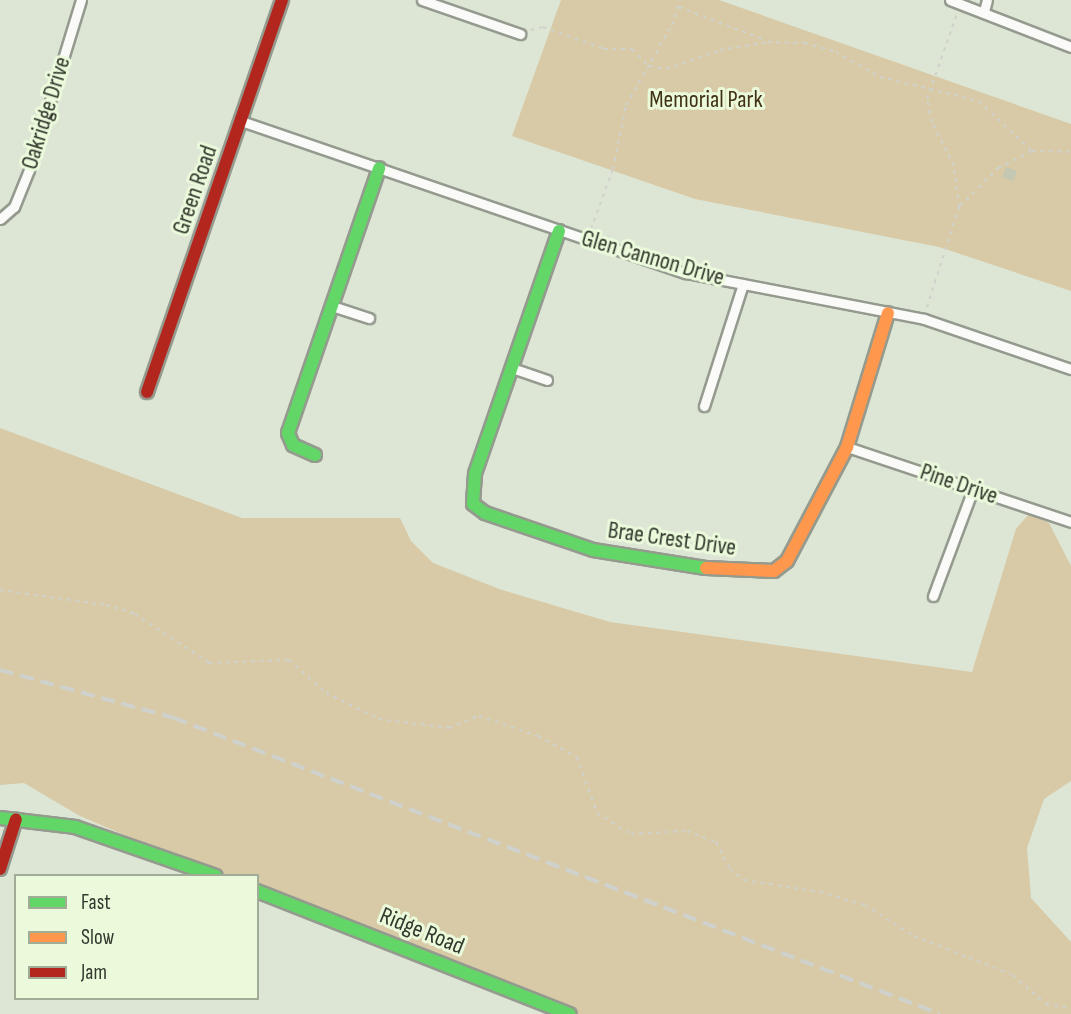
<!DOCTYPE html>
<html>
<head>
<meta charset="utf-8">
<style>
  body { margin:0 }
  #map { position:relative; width:1071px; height:1014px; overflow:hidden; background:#dde5d5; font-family:"Sofia Sans Condensed",sans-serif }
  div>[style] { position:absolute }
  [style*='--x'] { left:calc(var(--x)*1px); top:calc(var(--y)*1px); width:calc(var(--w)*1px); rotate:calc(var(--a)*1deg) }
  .green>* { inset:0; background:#d8caa6 }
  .building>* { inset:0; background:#c4c7b2 }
  .path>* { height:2px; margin-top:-1px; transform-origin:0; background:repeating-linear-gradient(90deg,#cfd1cd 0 3.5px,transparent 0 8.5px) }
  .roads { filter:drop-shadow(2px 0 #949a8e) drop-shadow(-2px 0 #949a8e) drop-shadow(0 2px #949a8e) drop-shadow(0 -2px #949a8e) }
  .street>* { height:9px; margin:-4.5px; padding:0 4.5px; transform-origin:4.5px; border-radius:4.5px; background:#fafbf9 }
  .fast>* { height:12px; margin:-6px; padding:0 6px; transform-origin:6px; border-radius:6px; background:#63d668 }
  .slow>* { height:12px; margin:-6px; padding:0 6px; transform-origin:6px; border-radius:6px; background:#ff974d }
  .jam>* { height:12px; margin:-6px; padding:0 6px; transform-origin:6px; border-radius:6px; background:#b3261e }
  .rail>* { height:3.5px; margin-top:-1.75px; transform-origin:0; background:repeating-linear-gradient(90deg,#cfd1cc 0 14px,transparent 0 21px) }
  span { translate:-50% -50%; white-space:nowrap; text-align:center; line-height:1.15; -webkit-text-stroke:6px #eafadb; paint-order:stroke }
  .park-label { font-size:24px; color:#413116 }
  .street-label { font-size:24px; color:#32382d }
  .legend { position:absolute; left:14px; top:874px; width:245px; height:126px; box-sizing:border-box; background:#eafadb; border:2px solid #a0ac95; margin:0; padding:9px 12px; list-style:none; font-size:21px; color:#32382d }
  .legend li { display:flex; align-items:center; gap:14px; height:35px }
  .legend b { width:35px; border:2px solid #a0ac95 }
</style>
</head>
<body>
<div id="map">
  <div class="green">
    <div style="clip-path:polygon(561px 0,719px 0,1071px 124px,1071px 291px,939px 247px,695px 199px,512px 136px)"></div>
    <div style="clip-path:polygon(0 428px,242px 518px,400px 518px,411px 541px,433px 563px,502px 590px,610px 622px,972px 672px,1016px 529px,1029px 514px,1049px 523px,1071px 566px,1071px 781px,1044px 799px,1027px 848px,1031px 898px,1071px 942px,1071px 1014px,553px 1014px,470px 973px,257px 890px,257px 876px,220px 876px,80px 816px,24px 783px,0 785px)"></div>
  </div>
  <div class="building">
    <div style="clip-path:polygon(1006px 167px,1017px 171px,1014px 181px,1002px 178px)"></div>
  </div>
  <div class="path">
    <div style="--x:679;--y:7;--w:92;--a:21"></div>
    <div style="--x:531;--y:30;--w:12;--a:-14"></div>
    <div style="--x:543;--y:27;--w:65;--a:19.8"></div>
    <div style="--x:604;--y:49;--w:28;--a:0"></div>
    <div style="--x:632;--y:49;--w:24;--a:45"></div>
    <div style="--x:649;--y:66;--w:17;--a:10"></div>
    <div style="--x:666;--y:69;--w:57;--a:-19.4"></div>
    <div style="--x:720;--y:50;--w:49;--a:-9.5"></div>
    <div style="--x:768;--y:42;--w:37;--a:2"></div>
    <div style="--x:805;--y:43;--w:32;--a:16"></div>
    <div style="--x:836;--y:52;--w:51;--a:29.6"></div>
    <div style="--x:880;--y:77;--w:102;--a:13.6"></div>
    <div style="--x:979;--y:101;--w:73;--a:43.3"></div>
    <div style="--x:960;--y:206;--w:54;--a:-45"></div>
    <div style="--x:998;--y:168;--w:38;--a:-27"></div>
    <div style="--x:1032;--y:151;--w:39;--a:1"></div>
    <div style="--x:591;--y:229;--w:64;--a:-69.9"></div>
    <div style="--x:613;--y:169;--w:65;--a:-78.5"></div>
    <div style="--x:626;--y:105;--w:92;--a:-60.1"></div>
    <div style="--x:672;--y:25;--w:26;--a:-72"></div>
    <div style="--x:927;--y:307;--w:105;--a:-72.3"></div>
    <div style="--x:959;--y:207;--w:41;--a:-97"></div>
    <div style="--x:954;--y:166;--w:49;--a:-116.6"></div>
    <div style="--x:932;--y:122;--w:24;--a:-102"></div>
    <div style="--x:927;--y:99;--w:90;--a:-70.6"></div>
    <div style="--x:0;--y:590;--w:107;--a:8.1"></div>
    <div style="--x:106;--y:605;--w:30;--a:17"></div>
    <div style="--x:135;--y:614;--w:89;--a:33.5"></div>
    <div style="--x:209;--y:663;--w:80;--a:-2.1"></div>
    <div style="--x:289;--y:660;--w:50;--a:41.7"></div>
    <div style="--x:326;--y:693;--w:59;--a:26.1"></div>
    <div style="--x:379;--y:719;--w:71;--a:7.3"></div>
    <div style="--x:449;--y:728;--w:32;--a:-22"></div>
    <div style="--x:479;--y:716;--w:62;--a:18.7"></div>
    <div style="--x:538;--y:736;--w:44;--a:28.3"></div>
    <div style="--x:577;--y:757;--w:59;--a:70.3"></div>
    <div style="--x:597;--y:813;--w:40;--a:32"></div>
    <div style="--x:631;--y:834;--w:56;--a:-3.1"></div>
    <div style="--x:687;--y:831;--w:31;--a:21"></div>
    <div style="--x:716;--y:842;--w:30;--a:63"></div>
    <div style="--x:730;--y:869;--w:18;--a:38"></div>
    <div style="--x:744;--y:880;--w:77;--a:9"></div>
    <div style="--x:820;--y:892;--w:47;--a:16.1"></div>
    <div style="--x:865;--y:905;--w:58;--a:32.3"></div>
    <div style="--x:914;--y:936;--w:106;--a:21.5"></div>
    <div style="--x:1013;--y:975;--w:44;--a:41.3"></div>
    <div style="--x:1046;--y:1004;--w:25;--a:9"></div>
  </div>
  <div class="roads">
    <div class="street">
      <div style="--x:422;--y:0;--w:104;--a:19.1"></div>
      <div style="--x:950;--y:0;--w:130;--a:21.2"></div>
      <div style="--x:984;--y:11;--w:11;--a:-75"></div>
      <div style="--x:241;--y:121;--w:470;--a:18.9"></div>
      <div style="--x:686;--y:273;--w:242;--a:10.9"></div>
      <div style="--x:924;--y:319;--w:155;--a:18.8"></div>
      <div style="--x:0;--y:219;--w:18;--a:-41"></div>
      <div style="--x:14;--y:207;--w:40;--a:-68"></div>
      <div style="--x:29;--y:170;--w:178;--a:-73"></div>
      <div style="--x:332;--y:306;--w:39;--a:18"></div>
      <div style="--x:512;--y:368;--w:37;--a:19"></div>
      <div style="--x:704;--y:406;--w:128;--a:-72.3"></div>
      <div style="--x:847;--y:447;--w:236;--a:18.5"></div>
      <div style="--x:933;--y:596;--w:114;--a:-69.5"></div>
    </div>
    <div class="fast">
      <div style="--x:559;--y:231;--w:257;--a:109.1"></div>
      <div style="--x:475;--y:474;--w:30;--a:94"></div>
      <div style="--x:473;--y:504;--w:15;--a:37"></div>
      <div style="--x:485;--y:513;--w:114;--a:18.9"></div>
      <div style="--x:593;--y:550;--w:114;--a:9.1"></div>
      <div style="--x:315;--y:455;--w:24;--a:-156"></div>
      <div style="--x:293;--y:445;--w:13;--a:-113"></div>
      <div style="--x:288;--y:433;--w:280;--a:-71"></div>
      <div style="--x:0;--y:818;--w:76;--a:6.8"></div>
      <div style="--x:75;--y:827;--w:149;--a:19.2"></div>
      <div style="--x:257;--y:891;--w:336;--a:21.5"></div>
    </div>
    <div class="slow">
      <div style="--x:706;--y:568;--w:68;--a:2.5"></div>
      <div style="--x:774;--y:571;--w:16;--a:-38"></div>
      <div style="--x:787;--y:561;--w:129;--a:-62.2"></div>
      <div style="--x:847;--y:447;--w:140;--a:-73"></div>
    </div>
    <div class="jam">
      <div style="--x:147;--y:392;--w:415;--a:-71"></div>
      <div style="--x:0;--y:869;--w:52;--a:-72.3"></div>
    </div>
  </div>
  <div class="rail">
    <div style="--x:0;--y:670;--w:180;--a:15.4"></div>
    <div style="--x:174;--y:718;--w:821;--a:21.13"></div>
  </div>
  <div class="park-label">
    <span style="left:706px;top:100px">Memorial Park</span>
  </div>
  <div class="street-label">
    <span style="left:46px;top:113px;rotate:-73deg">Oakridge Drive</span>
    <span style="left:195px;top:190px;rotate:-71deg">Green Road</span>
    <span style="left:653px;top:258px;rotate:16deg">Glen Cannon Drive</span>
    <span style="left:959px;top:484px;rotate:19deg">Pine Drive</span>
    <span style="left:672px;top:539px;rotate:8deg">Brae Crest Drive</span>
    <span style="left:422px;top:931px;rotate:22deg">Ridge Road</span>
  </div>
  <ul class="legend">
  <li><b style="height:9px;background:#63d668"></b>Fast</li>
  <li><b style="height:9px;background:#ff974d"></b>Slow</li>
  <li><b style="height:9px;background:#b3261e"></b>Jam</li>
  </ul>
</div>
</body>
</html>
